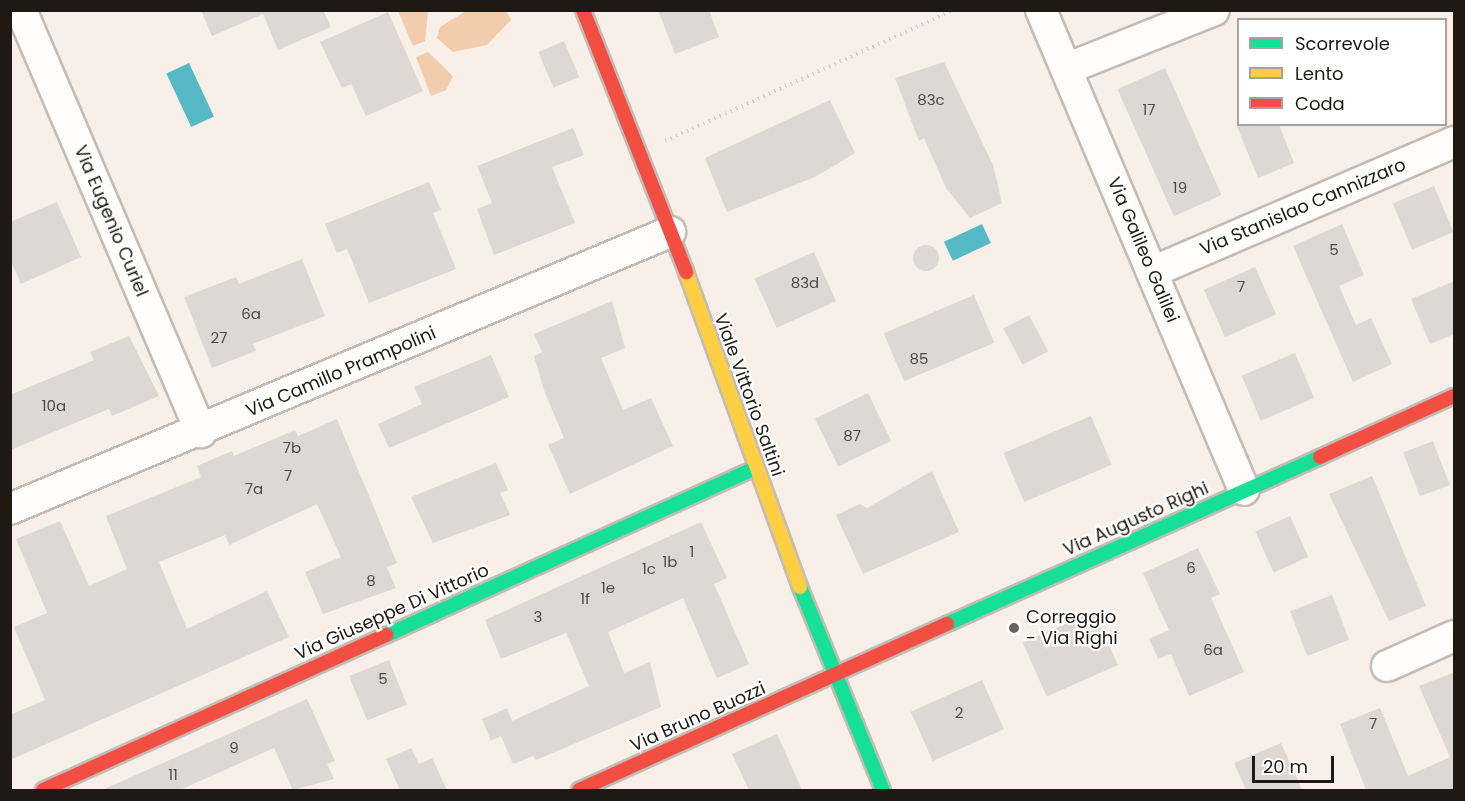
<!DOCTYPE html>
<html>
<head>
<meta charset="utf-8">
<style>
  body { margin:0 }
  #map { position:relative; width:1465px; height:801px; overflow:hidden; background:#f7efe8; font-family:Poppins,sans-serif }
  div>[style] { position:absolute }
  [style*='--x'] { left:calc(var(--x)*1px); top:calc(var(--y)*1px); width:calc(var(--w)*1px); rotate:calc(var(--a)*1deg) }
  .green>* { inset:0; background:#f1ccad }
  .water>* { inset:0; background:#56bac6; transform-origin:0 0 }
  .building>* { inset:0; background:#dfd7d3; transform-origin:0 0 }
  .round { border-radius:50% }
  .path>* { height:4px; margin-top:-2px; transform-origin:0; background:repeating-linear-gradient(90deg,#d3d0ce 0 1.5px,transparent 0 6px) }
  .roads { filter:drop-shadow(2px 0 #c3bcb6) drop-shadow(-2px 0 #c3bcb6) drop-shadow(0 2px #c3bcb6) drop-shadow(0 -2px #c3bcb6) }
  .street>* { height:30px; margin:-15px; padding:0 15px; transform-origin:15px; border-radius:15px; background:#fefdfc }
  .fast>* { height:14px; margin:-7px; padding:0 7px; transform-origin:7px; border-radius:7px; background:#16e098 }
  .slow>* { height:14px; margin:-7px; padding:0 7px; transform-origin:7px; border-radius:7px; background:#ffcf43 }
  .jam>* { height:14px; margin:-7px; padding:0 7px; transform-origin:7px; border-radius:7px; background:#f24e42 }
  .dots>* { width:16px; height:16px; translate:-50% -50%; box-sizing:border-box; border:3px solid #fff; border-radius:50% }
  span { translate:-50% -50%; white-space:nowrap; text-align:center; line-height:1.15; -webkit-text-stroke:4.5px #fff; paint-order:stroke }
  .number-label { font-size:15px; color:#4f4844 }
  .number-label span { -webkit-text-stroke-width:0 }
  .street-label { font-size:18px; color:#1f1914 }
  .poi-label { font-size:18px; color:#1f1914 }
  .left { translate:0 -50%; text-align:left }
  .frame { position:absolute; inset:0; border:12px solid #1f1914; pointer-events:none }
  .legend { position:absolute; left:1237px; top:18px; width:210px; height:108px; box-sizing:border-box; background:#fff; border:2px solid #a5a3a1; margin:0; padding:8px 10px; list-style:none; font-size:18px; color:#1f1914 }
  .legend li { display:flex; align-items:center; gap:12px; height:30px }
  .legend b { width:30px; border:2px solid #a5a3a1 }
  .scale { position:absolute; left:1252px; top:756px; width:82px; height:27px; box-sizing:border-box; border:3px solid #1f1914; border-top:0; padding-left:8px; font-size:18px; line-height:21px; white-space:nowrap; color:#1f1914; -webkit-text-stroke:4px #fff; paint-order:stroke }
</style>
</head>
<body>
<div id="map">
  <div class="green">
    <div style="clip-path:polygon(398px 11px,428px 11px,425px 41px,413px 46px)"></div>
    <div style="clip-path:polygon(466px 11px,506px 11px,511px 20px,487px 45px,453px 52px,437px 38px,440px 27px)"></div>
    <div style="clip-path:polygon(428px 52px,453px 76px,446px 90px,431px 96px,416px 57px)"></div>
  </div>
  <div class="water">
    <div style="left:189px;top:63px;width:59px;height:25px;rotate:65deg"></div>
    <div style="left:982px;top:224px;width:21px;height:42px;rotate:65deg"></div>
  </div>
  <div class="building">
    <div style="clip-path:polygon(201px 10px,323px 10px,331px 27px,278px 50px,263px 14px,212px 36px)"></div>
    <div style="clip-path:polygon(658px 10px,709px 10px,719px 37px,675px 54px)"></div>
    <div style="clip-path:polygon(388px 12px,423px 91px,366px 116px,351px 84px,342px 88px,320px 42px)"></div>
    <div style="left:564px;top:41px;width:39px;height:28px;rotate:67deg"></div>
    <div style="clip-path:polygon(944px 62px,993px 165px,1002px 203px,970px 218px,946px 188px,924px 138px,919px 141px,895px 78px)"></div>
    <div style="left:1165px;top:68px;width:139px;height:52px;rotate:66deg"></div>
    <div style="clip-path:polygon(830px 100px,855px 153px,815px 177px,727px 212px,705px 158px)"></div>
    <div style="clip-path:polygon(1236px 124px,1279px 124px,1294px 163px,1258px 178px)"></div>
    <div style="clip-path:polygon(573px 128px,584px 155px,552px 167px,575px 223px,494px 255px,477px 209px,492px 203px,477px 166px)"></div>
    <div style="clip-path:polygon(429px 182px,441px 210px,433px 213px,456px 269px,369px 303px,347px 249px,337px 253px,325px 224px)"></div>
    <div style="left:1434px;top:186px;width:50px;height:45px;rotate:67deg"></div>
    <div style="clip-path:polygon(57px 202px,81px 257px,21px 284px,10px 259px,10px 222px)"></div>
    <div style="clip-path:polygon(1342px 224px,1364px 275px,1339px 286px,1356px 325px,1371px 318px,1392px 364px,1353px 382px,1293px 246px)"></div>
    <div class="round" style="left:913px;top:245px;width:26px;height:26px"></div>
    <div style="left:814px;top:252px;width:54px;height:65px;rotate:66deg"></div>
    <div style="clip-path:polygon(302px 259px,325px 316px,253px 344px,256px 351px,212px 368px,184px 297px,236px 277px,239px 284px)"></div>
    <div style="left:1255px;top:267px;width:52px;height:56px;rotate:66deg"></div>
    <div style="clip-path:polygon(1455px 281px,1455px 334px,1430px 344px,1411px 299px)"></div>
    <div style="left:974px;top:295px;width:52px;height:98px;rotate:67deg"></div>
    <div style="clip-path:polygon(612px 301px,625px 348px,601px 358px,623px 410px,651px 398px,673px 446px,570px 494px,548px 445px,564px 438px,545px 393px,534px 356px,542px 352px,534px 334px)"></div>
    <div style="left:1029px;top:315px;width:41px;height:29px;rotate:62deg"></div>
    <div style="clip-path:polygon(129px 336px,159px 396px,112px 416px,109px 409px,10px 450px,10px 395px,94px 360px,90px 352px)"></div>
    <div style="left:1295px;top:353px;width:49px;height:58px;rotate:67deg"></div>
    <div style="clip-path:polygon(491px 355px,509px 397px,389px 448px,378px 424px,422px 404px,414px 387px)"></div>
    <div style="left:868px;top:393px;width:53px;height:59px;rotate:64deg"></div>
    <div style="left:1091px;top:416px;width:53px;height:95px;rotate:67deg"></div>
    <div style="clip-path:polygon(337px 419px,397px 563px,387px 567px,396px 588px,323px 614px,305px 572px,341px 557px,317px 504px,229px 545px,225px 535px,159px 562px,187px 629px,267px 591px,289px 637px,10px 760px,10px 715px,45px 700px,14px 627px,47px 613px,16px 539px,60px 521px,89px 586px,127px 569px,106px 516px,201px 477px,197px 466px,232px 451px,234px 456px,295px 430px,298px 436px)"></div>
    <div style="left:1433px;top:441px;width:47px;height:32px;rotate:69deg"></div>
    <div style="clip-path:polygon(496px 463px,508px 490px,500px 493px,510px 515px,433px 543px,411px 497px)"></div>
    <div style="clip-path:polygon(932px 471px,959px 532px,863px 574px,836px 515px,860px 504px,867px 508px)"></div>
    <div style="clip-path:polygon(1372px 476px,1426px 606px,1389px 621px,1329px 494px)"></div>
    <div style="left:1290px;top:516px;width:45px;height:38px;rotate:66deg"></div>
    <div style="clip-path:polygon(701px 522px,727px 578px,714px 584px,749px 664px,717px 678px,683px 598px,608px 632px,624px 673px,650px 662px,661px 707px,536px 760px,533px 756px,513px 764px,501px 736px,491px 741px,482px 719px,507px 708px,512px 721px,589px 686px,566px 633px,501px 659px,485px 620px)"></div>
    <div style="clip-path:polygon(1198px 548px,1220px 594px,1211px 598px,1244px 672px,1189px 696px,1171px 654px,1158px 659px,1149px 639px,1169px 630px,1143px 573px)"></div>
    <div style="left:1332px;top:595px;width:48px;height:45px;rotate:69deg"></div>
    <div style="left:1094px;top:611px;width:59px;height:78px;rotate:66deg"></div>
    <div style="left:389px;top:660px;width:48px;height:43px;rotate:68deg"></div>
    <div style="clip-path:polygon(1455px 672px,1455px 790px,1366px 790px,1340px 724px,1380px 708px,1408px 776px,1450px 757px,1419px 686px)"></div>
    <div style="left:982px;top:680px;width:54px;height:78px;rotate:66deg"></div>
    <div style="clip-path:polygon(307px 699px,335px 761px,327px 764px,334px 779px,293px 790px,274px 748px,180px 790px,102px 790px)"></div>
    <div style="clip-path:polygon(777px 734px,802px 790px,749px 790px,732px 754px)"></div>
    <div style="clip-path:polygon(1281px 743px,1302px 790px,1246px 790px,1234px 763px)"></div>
    <div style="clip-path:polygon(411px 748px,419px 764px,432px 758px,447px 790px,400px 790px,386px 759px)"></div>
  </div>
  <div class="path">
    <div style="--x:665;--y:141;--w:317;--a:-24.4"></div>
  </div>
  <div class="roads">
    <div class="street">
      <div style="--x:21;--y:10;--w:459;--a:66.9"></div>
      <div style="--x:1041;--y:10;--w:521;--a:67.08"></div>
      <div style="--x:1066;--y:69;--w:159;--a:-21.7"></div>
      <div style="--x:1152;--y:272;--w:329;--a:-23.3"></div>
      <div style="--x:10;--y:509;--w:716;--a:-22.77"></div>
      <div style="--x:1387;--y:666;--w:73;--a:-24.1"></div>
    </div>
    <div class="fast">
      <div style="--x:800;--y:587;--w:219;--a:67.8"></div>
      <div style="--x:947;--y:624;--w:409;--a:-24.1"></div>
      <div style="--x:387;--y:635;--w:405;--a:-24.4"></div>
    </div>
    <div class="slow">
      <div style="--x:686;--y:272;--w:335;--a:70.1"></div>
    </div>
    <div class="jam">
      <div style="--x:583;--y:10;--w:282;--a:68.5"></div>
      <div style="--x:1320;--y:457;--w:147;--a:-24.5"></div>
      <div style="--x:43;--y:790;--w:377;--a:-24.3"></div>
      <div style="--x:579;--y:790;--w:404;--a:-24.3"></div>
    </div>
  </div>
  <div class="dots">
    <div style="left:1014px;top:628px;background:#6b645e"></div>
  </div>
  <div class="number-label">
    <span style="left:931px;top:100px">83c</span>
    <span style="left:1149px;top:110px">17</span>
    <span style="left:1180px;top:188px">19</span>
    <span style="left:1334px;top:250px">5</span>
    <span style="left:805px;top:283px">83d</span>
    <span style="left:1241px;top:287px">7</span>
    <span style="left:251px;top:314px">6a</span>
    <span style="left:219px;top:338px">27</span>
    <span style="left:919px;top:359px">85</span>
    <span style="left:54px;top:406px">10a</span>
    <span style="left:852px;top:436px">87</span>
    <span style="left:292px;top:448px">7b</span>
    <span style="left:288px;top:476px">7</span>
    <span style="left:254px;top:489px">7a</span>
    <span style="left:692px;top:552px">1</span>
    <span style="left:670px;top:562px">1b</span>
    <span style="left:1191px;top:568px">6</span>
    <span style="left:649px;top:569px">1c</span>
    <span style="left:371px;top:581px">8</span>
    <span style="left:608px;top:588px">1e</span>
    <span style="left:585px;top:599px">1f</span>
    <span style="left:538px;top:617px">3</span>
    <span style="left:1213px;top:650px">6a</span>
    <span style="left:383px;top:679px">5</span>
    <span style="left:959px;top:713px">2</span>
    <span style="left:1373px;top:724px">7</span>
    <span style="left:234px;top:748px">9</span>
    <span style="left:173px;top:775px">11</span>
  </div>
  <div class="street-label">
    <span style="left:1303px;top:207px;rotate:-23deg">Via Stanislao Cannizzaro</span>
    <span style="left:111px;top:221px;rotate:67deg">Via Eugenio Curiel</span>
    <span style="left:1143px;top:250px;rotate:67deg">Via Galileo Galilei</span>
    <span style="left:341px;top:372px;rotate:-23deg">Via Camillo Prampolini</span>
    <span style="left:749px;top:395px;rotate:70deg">Viale Vittorio Saltini</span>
    <span style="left:1136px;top:519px;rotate:-24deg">Via Augusto Righi</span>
    <span style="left:392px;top:612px;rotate:-24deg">Via Giuseppe Di Vittorio</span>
    <span style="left:698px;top:717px;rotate:-24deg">Via Bruno Buozzi</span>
  </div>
  <div class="poi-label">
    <span class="left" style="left:1026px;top:628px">Correggio<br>- Via Righi</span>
  </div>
  <div class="frame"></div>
  <ul class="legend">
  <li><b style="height:8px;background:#16e098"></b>Scorrevole</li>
  <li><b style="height:8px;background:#ffcf43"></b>Lento</li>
  <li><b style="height:8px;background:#f24e42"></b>Coda</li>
  </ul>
  <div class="scale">20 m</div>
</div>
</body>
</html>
